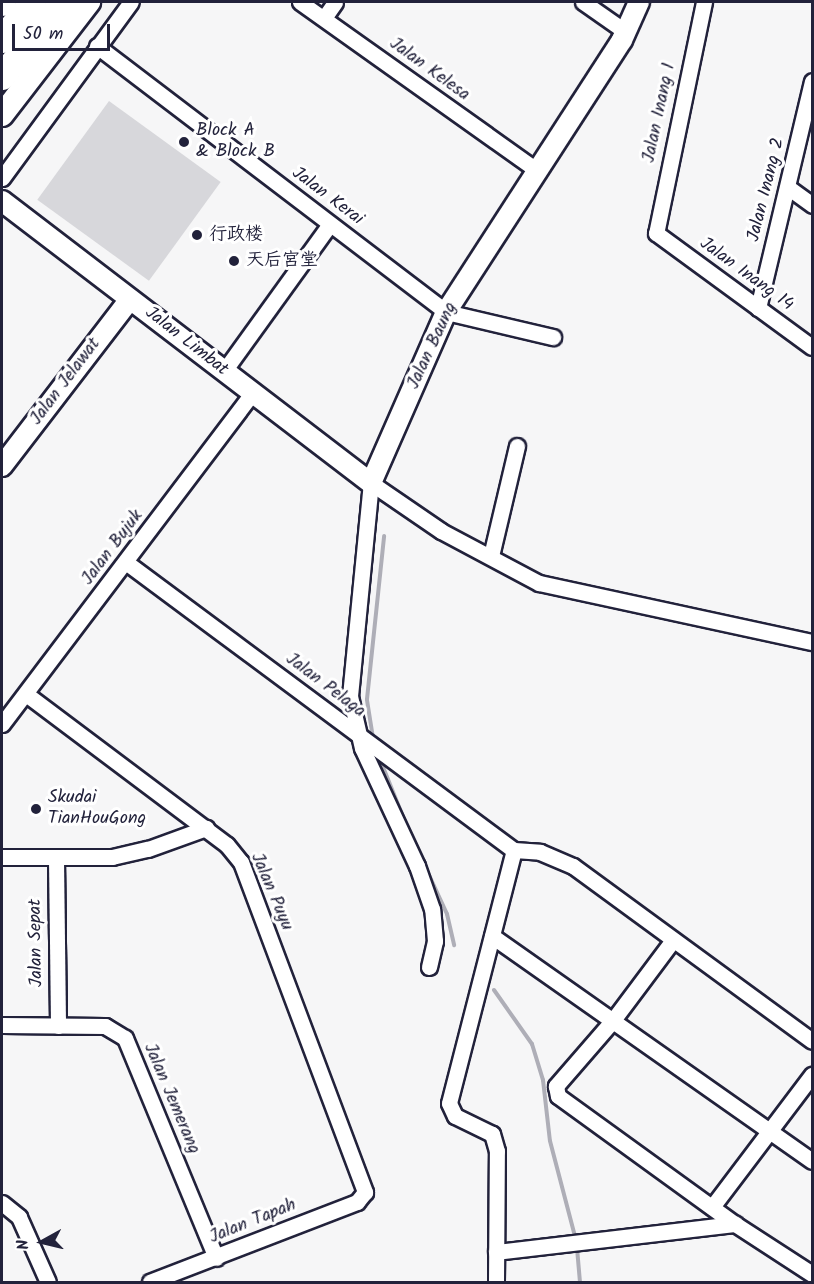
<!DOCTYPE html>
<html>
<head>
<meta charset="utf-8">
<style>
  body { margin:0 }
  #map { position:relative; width:814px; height:1284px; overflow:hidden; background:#f6f6f7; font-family:Kalam,"LXGW WenKai TC",sans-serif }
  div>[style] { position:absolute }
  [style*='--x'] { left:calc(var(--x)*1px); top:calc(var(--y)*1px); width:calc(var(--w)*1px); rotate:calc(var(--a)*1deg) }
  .green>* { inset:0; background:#d7d7db; transform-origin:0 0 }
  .stream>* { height:4px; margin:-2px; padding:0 2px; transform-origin:2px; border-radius:2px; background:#aeaeb7 }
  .roads { filter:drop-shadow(2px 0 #22223b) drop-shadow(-2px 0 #22223b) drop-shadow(0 2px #22223b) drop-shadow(0 -2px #22223b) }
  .minor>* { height:15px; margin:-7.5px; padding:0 7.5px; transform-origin:7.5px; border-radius:7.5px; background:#fff }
  .tertiary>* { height:20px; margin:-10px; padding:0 10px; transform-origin:10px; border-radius:10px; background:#fff }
  .secondary>* { height:22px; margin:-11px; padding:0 11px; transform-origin:11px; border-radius:11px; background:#fff }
  .primary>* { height:26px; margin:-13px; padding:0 13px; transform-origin:13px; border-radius:13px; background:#fff }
  .trunk>* { height:26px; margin:-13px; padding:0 13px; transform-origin:13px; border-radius:13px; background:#fff }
  .dots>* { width:16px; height:16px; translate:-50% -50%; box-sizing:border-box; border:3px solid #fff; border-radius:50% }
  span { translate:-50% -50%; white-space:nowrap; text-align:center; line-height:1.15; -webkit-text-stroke:6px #fff; paint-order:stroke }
  .street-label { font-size:18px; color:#22223b }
  .poi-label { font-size:18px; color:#22223b }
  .left { translate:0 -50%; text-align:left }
  .frame { position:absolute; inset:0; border:3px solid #22223b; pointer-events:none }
  .north { position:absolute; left:12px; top:1212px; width:60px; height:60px; -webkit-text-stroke:4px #fff; paint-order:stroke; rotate:262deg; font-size:16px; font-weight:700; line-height:24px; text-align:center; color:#22223b }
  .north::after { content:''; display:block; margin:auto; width:21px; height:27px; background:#22223b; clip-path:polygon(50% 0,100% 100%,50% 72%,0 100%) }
  .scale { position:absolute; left:12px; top:24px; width:98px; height:27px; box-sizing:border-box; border:3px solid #22223b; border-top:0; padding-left:8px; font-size:18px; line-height:21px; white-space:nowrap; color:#22223b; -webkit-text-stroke:4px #fff; paint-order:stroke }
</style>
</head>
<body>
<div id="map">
  <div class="green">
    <div style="left:109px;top:101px;width:138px;height:122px;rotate:36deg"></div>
  </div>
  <div class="stream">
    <div style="--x:373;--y:738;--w:39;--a:-99"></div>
    <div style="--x:367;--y:699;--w:164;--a:-84"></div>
    <div style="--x:379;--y:757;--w:88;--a:68.1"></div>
    <div style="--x:423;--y:862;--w:57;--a:65.2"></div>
    <div style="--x:447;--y:914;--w:32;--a:77"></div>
    <div style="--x:494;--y:990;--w:66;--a:54.9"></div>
    <div style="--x:532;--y:1044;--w:38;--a:73"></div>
    <div style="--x:543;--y:1080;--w:61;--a:83.5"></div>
    <div style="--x:550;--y:1141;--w:102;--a:75.3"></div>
    <div style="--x:577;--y:1248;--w:34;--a:85"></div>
  </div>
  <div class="roads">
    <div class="minor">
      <div style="--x:300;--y:2;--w:290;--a:35.4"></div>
      <div style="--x:583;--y:2;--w:52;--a:34.9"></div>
      <div style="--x:704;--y:2;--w:236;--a:101.7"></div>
      <div style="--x:656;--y:233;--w:193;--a:36.2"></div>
      <div style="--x:324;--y:18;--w:19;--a:-55"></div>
      <div style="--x:97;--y:46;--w:439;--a:37.3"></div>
      <div style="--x:446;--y:312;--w:110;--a:13.2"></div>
      <div style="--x:2;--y:178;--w:218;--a:-53.8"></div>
      <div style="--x:789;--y:188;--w:29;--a:36"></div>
      <div style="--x:758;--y:308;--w:233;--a:-76.6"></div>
      <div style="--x:224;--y:371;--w:181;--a:-54.2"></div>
      <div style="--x:491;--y:556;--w:113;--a:-76.7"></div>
      <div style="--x:127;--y:563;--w:482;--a:36.6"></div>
      <div style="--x:514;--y:850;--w:26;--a:4"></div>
      <div style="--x:540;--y:852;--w:36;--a:23"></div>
      <div style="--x:573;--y:866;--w:296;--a:36.2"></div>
      <div style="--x:26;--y:694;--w:251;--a:36.9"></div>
      <div style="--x:227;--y:845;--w:22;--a:51"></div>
      <div style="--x:241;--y:862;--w:353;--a:69.4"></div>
      <div style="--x:365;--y:1192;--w:13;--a:129"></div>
      <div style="--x:357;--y:1202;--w:222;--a:158.9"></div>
      <div style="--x:2;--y:724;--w:415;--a:-52.9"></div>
      <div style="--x:2;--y:857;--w:110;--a:0"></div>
      <div style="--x:112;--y:857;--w:37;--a:-13"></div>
      <div style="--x:148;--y:849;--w:62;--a:-19.9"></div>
      <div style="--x:56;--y:859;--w:167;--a:89.3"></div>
      <div style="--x:492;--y:936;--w:391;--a:35.1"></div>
      <div style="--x:673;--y:940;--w:99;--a:126.8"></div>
      <div style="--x:614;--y:1019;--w:89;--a:130.9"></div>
      <div style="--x:556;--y:1086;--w:10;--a:79"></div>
      <div style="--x:558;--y:1096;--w:218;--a:35.9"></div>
      <div style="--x:735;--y:1224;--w:92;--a:33"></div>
      <div style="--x:429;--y:967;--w:27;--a:-77"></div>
      <div style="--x:435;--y:941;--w:32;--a:-95"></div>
      <div style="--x:432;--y:909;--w:46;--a:-109.2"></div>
      <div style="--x:417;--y:866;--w:130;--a:-115"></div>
      <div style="--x:362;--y:748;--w:53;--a:-103"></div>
      <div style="--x:350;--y:696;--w:214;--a:-84.4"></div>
      <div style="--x:371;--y:483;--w:85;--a:34.4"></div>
      <div style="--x:441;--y:531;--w:111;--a:28"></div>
      <div style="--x:539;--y:583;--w:279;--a:12.2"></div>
      <div style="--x:2;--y:1025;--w:103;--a:0.6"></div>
      <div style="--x:105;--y:1026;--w:23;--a:31"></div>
      <div style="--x:125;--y:1038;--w:238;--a:67.5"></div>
      <div style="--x:2;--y:1203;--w:22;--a:39"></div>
      <div style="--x:19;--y:1217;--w:71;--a:66"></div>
      <div style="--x:712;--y:1207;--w:166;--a:-52.9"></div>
      <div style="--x:496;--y:1252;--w:241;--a:-6.7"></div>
      <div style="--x:496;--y:1282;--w:131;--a:-89.6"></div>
      <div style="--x:497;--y:1151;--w:18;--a:-106"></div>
      <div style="--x:492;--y:1134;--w:41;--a:-154.1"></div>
      <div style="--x:455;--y:1116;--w:14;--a:-115"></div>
      <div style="--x:449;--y:1103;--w:261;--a:-75.6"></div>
    </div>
    <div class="tertiary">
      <div style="--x:2;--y:201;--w:464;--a:37.4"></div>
      <div style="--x:371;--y:483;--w:187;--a:-66.3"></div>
      <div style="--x:446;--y:312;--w:324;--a:-57.1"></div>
      <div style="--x:622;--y:40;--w:42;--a:-65.9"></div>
      <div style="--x:2;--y:466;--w:210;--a:-52.5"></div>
    </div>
    <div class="secondary">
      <div style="--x:2;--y:115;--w:143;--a:-52.4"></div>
    </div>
    <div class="primary">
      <div style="--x:2;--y:3;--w:1;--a:-45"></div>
    </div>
    <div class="trunk">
      <div style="--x:2;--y:40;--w:49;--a:-50.8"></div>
      <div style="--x:2;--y:77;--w:97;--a:-50.9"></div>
    </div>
  </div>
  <div class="dots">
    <div style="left:184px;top:142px;background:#22223b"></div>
    <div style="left:197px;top:235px;background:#22223b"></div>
    <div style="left:234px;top:261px;background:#22223b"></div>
    <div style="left:36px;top:809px;background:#22223b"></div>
  </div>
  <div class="street-label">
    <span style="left:429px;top:70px;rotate:36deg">Jalan Kelesa</span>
    <span style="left:660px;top:113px;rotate:-78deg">Jalan Inang 1</span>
    <span style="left:767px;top:190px;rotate:-76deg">Jalan Inang 2</span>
    <span style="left:327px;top:197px;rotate:37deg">Jalan Kerai</span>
    <span style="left:746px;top:275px;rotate:36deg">Jalan Inang 14</span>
    <span style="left:186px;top:342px;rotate:38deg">Jalan Limbat</span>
    <span style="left:433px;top:346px;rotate:-65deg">Jalan Baung</span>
    <span style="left:66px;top:382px;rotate:-53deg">Jalan Jelawat</span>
    <span style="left:113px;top:548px;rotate:-53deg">Jalan Bujuk</span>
    <span style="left:325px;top:686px;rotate:37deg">Jalan Pelaga</span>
    <span style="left:271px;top:892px;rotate:67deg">Jalan Puyu</span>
    <span style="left:37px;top:943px;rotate:-91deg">Jalan Sepat</span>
    <span style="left:171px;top:1099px;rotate:67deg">Jalan Jemerang</span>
    <span style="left:253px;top:1222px;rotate:-22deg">Jalan Tapah</span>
  </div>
  <div class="poi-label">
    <span class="left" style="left:196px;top:142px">Block A<br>&amp; Block B</span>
    <span class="left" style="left:209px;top:235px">行政楼</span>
    <span class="left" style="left:246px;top:261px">天后宫堂</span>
    <span class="left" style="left:48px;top:809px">Skudai<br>TianHouGong</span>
  </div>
  <div class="frame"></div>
  <div class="north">N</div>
  <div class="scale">50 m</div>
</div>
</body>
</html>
